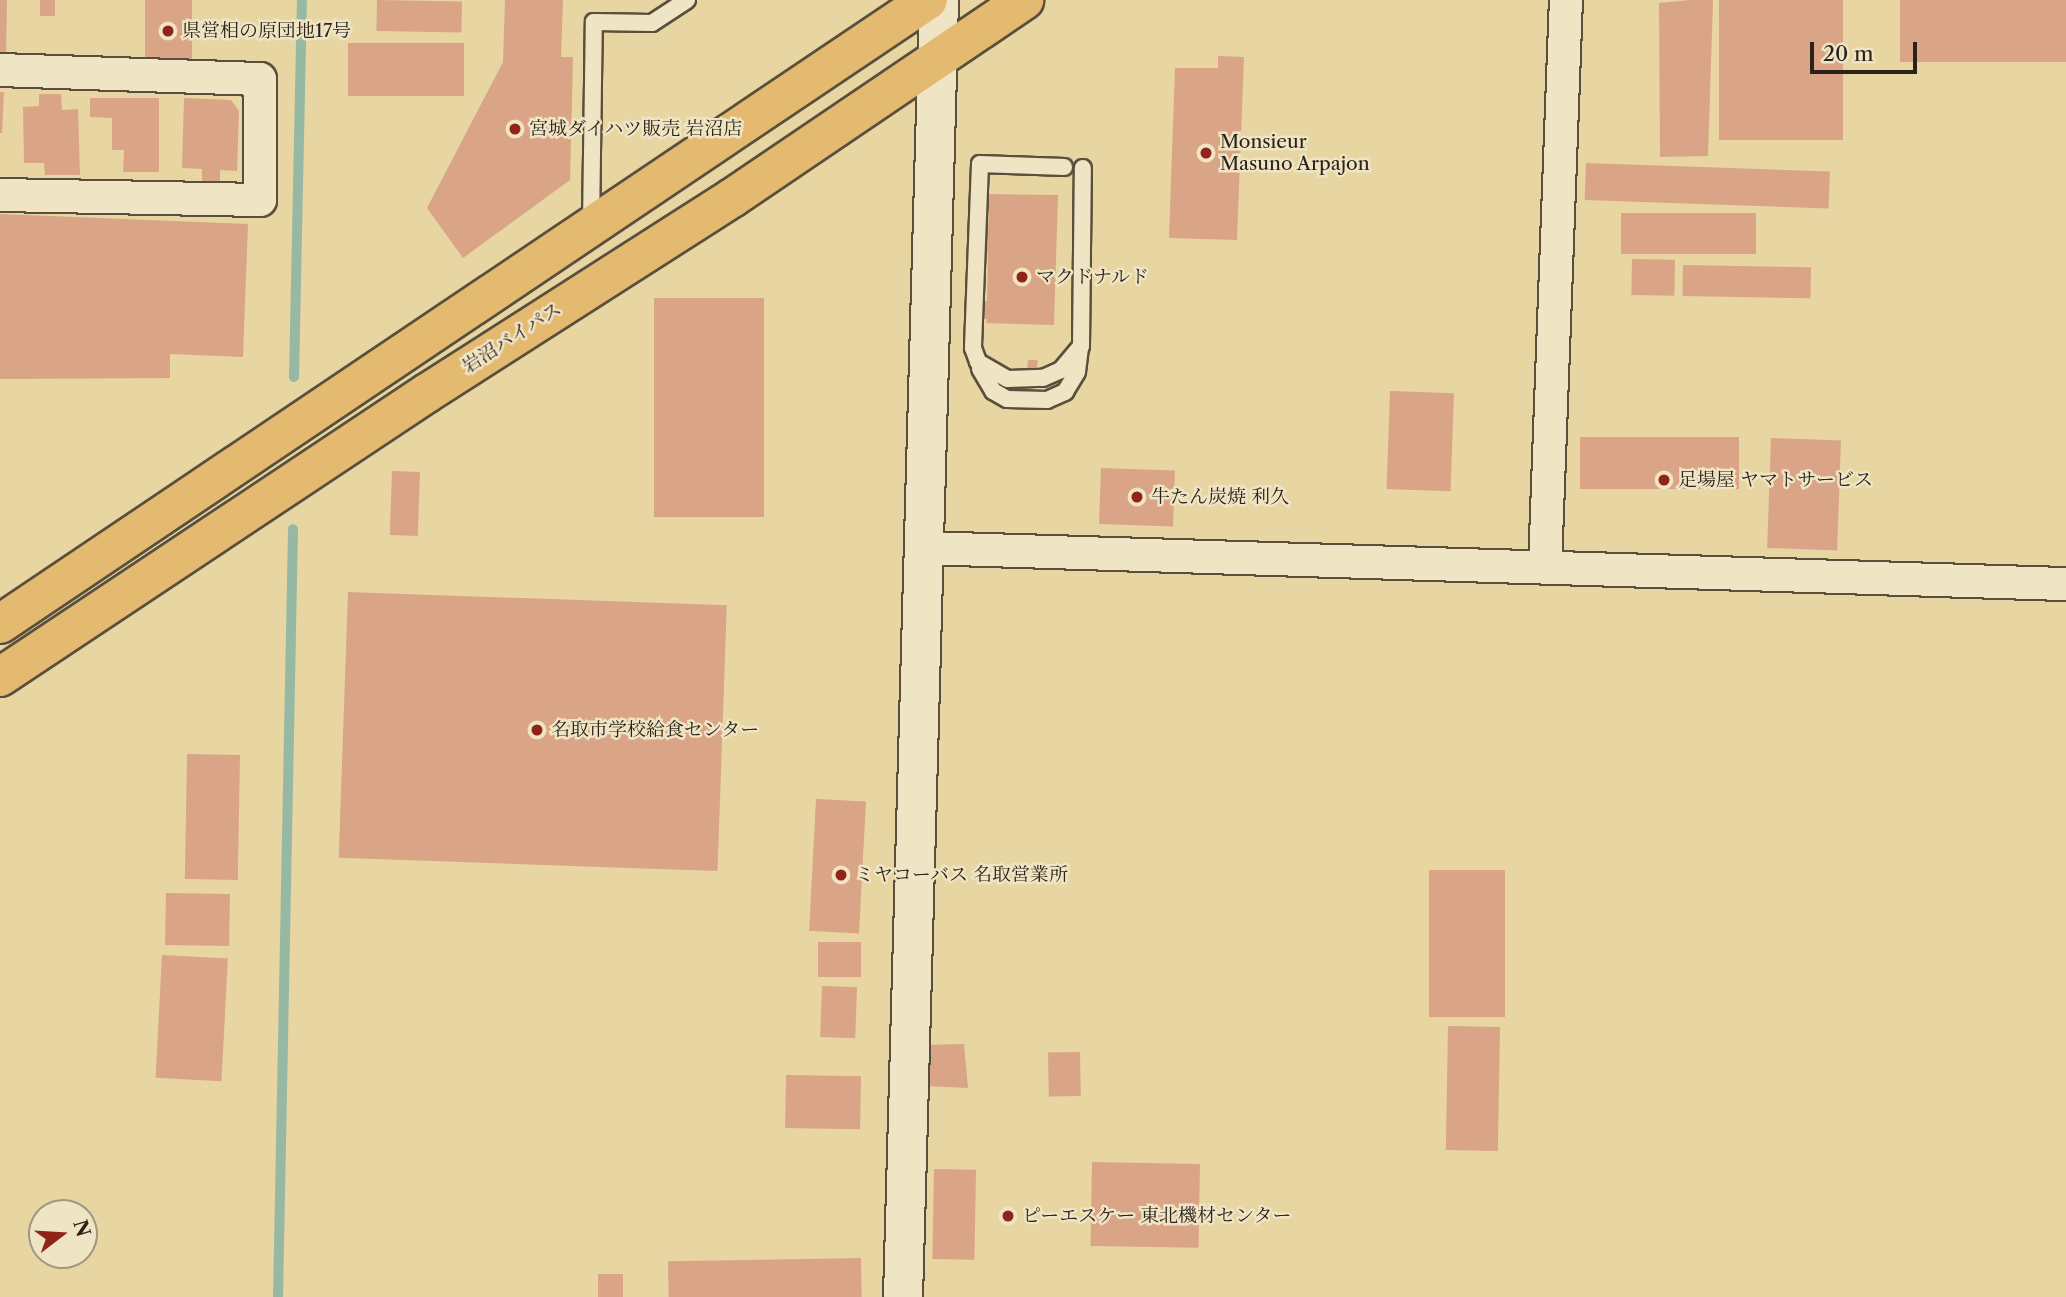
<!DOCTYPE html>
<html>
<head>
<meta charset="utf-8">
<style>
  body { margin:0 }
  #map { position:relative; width:2066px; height:1297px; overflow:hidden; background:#e7d5a2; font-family:"Libre Caslon Text","Noto Serif JP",serif }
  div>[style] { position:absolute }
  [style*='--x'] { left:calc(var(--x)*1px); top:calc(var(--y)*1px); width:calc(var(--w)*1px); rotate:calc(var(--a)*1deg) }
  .stream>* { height:10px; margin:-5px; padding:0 5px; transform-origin:5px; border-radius:5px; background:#97b9a4 }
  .building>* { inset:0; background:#daa486; transform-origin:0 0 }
  .roads { filter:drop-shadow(2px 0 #5a4f3c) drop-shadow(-2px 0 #5a4f3c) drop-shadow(0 2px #5a4f3c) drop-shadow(0 -2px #5a4f3c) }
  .lane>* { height:16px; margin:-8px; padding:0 8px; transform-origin:8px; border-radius:8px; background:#efe4c3 }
  .street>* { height:32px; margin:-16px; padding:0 16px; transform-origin:16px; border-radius:16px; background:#efe4c3 }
  .secondary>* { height:38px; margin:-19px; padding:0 19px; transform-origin:19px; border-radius:19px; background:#efe4c3 }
  .highway>* { height:38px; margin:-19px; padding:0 19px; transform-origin:19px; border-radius:19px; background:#e4ba71 }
  .dots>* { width:19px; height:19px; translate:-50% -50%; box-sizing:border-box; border:4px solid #efe4c3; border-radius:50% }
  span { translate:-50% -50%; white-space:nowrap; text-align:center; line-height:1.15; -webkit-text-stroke:5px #efe4c3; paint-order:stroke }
  .poi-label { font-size:19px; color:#2b221a }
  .left { translate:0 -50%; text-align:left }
  .street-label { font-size:19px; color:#2b221a }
  .north { position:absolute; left:28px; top:1199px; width:70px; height:70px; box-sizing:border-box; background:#efe4c3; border:2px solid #a1967f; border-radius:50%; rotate:73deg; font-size:19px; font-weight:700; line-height:28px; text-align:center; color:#2b221a }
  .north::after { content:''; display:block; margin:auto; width:24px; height:32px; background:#8f2418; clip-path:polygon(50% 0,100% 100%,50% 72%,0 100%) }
  .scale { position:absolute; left:1810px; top:42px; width:107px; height:32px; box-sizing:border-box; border:4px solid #2b221a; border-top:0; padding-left:9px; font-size:21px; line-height:24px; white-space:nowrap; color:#2b221a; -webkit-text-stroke:5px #efe4c3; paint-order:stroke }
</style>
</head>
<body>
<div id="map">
  <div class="stream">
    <div style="--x:294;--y:377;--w:377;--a:-88.8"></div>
    <div style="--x:278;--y:1297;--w:768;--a:-88.88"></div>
  </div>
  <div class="building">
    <div style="clip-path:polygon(0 0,7px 0,6px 58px,0 58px)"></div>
    <div style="left:40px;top:0;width:15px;height:16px"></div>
    <div style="left:145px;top:0;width:47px;height:61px"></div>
    <div style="left:377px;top:0;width:85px;height:31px;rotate:1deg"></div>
    <div style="clip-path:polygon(505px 0,563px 0,561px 57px,573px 57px,570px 180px,463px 258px,427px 208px,503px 62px)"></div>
    <div style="clip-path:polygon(1690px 0,1713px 0,1708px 156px,1660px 157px,1659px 3px)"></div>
    <div style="left:1719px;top:0;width:124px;height:140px"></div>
    <div style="left:1900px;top:0;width:166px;height:62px"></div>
    <div style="left:464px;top:43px;width:53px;height:116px;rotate:90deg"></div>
    <div style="clip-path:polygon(1218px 56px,1244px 57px,1237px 240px,1169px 238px,1175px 68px,1218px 68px)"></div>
    <div style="clip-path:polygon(0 92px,4px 92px,2px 133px,0 133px)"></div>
    <div style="clip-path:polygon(39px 94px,61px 94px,62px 110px,78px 109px,80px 175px,45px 175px,44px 163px,24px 163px,23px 107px,39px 106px)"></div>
    <div style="clip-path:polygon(90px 98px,159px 98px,159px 172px,123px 172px,124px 150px,112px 150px,112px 118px,90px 117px)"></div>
    <div style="clip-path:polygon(184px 98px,231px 100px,239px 111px,237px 171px,220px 170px,220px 182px,202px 182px,202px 169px,182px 168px)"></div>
    <div style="left:1586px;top:163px;width:244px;height:37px;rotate:2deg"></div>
    <div style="clip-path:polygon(989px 194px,1058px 195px,1054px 325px,986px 323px,987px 319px,976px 319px,977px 301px,987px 301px,988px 253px,979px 252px,979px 236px,988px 236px)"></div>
    <div style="left:1621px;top:213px;width:135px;height:41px"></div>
    <div style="clip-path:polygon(0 214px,248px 224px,243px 357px,170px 354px,170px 378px,0 379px)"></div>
    <div style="left:1632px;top:259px;width:43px;height:36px;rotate:1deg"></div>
    <div style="left:1683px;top:265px;width:128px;height:31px;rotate:1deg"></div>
    <div style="left:654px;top:298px;width:110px;height:219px"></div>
    <div style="clip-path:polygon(1028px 360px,1038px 360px,1036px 374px,1027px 373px)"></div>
    <div style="left:1390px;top:391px;width:64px;height:98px;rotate:2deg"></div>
    <div style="left:1580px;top:437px;width:159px;height:52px"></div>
    <div style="left:1771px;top:438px;width:70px;height:110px;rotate:2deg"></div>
    <div style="left:1101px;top:468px;width:74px;height:56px;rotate:2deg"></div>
    <div style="left:392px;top:471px;width:28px;height:64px;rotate:2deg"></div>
    <div style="left:348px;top:592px;width:379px;height:266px;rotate:2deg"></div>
    <div style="left:187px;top:754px;width:53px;height:125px;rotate:1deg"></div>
    <div style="left:816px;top:799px;width:50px;height:132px;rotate:3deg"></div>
    <div style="left:1505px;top:870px;width:147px;height:76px;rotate:90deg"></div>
    <div style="left:166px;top:893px;width:64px;height:52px;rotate:1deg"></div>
    <div style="left:818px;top:942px;width:43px;height:35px"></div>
    <div style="left:162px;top:955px;width:66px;height:123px;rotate:3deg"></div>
    <div style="left:822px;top:986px;width:35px;height:51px;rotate:2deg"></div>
    <div style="left:1448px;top:1026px;width:52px;height:124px;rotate:1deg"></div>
    <div style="clip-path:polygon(964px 1044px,968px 1088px,926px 1086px,924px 1045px)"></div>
    <div style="left:1080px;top:1052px;width:44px;height:32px;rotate:89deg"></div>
    <div style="left:786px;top:1075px;width:75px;height:53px;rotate:1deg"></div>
    <div style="left:1092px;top:1162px;width:108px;height:84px;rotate:1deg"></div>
    <div style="left:934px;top:1169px;width:42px;height:90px;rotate:1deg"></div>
    <div style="left:861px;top:1258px;width:39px;height:193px;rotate:89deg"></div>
    <div style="left:623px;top:1274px;width:23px;height:25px;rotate:90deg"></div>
  </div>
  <div class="roads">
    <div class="lane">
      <div style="--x:1064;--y:167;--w:84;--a:-178"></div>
      <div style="--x:980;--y:164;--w:184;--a:92.2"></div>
      <div style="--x:973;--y:348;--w:15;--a:70"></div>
      <div style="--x:978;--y:362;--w:34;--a:30"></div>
      <div style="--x:1008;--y:379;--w:35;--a:-2"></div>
      <div style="--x:1043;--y:378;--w:20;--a:-24"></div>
      <div style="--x:1061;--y:370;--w:31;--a:-50"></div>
      <div style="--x:1081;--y:346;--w:178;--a:-89.4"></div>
      <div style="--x:591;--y:225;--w:203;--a:-89.2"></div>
      <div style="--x:594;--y:22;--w:58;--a:1"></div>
      <div style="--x:652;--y:23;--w:42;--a:-33.3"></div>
      <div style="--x:980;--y:369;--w:26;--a:59"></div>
      <div style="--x:993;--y:391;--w:16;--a:30"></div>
      <div style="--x:1007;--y:399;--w:40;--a:1.4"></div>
      <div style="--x:1047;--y:400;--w:20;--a:-24"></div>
      <div style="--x:1065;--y:392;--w:23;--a:-59"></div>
      <div style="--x:1077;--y:372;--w:24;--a:-83"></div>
    </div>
    <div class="street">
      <div style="--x:0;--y:70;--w:260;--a:2"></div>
      <div style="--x:260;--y:79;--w:121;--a:90"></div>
      <div style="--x:260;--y:200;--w:260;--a:-178.9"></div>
      <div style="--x:924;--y:548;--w:1143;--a:1.81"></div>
      <div style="--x:1545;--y:566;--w:566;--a:-87.88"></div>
    </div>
    <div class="secondary">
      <div style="--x:903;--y:1297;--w:1297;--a:-88.41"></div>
    </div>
    <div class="highway">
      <div style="--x:0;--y:624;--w:1118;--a:-33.92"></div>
      <div style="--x:0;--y:677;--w:513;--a:-33.63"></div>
      <div style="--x:427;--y:393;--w:362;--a:-32.6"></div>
      <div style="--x:732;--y:198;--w:353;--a:-34.1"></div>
    </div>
  </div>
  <div class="dots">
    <div style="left:168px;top:31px;background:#8f2418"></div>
    <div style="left:515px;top:129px;background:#8f2418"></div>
    <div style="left:1206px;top:153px;background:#8f2418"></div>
    <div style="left:1022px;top:277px;background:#8f2418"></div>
    <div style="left:1664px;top:480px;background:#8f2418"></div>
    <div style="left:1137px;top:497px;background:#8f2418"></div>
    <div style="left:537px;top:730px;background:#8f2418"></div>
    <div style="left:841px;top:875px;background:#8f2418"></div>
    <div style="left:1008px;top:1216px;background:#8f2418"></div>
  </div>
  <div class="poi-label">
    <span class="left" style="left:182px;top:31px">県営相の原団地17号</span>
    <span class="left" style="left:529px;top:129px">宮城ダイハツ販売 岩沼店</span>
    <span class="left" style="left:1220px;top:153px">Monsieur<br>Masuno Arpajon</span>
    <span class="left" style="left:1036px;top:277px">マクドナルド</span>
    <span class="left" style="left:1678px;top:480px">足場屋 ヤマトサービス</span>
    <span class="left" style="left:1151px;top:497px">牛たん炭焼 利久</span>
    <span class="left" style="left:551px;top:730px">名取市学校給食センター</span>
    <span class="left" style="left:855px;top:875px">ミヤコーバス 名取営業所</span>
    <span class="left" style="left:1022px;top:1216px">ピーエスケー 東北機材センター</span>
  </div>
  <div class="street-label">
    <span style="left:512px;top:338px;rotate:-33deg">岩沼バイパス</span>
  </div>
  <div class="north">N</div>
  <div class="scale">20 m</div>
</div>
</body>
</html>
